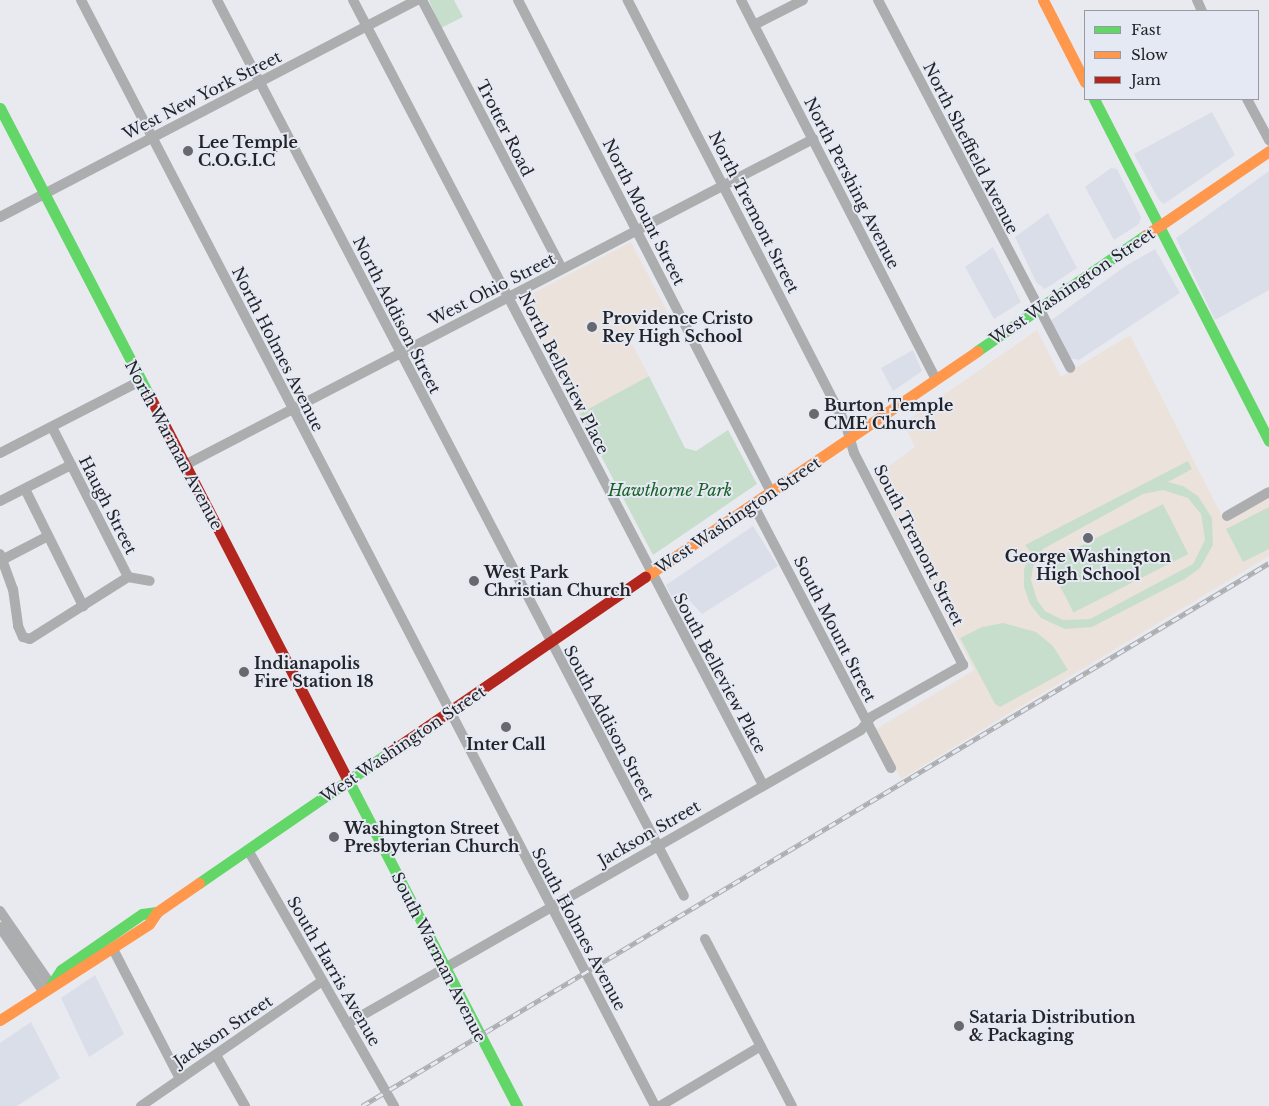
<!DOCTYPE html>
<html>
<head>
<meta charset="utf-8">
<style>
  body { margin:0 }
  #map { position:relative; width:1269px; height:1106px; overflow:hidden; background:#e8eaf0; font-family:"Libre Baskerville",serif }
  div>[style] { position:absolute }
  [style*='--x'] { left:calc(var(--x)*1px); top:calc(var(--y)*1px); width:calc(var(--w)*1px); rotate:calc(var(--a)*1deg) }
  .built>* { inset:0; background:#d9dee9 }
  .education>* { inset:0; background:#ece2dc }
  .green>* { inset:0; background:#c8decc; transform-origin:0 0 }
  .street>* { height:10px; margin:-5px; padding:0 5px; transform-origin:5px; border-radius:5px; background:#acadaf }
  .fast>* { height:11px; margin:-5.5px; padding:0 5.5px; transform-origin:5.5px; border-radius:5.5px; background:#63d668 }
  .slow>* { height:11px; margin:-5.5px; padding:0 5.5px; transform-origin:5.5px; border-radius:5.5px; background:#ff974d }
  .jam>* { height:11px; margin:-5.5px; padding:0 5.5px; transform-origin:5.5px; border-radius:5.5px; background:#b3261e }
  .rail>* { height:4.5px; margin-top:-2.25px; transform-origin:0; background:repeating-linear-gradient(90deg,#e5e9f3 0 8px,#acadaf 0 16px); box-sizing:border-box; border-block:1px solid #acadaf }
  .dots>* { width:14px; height:14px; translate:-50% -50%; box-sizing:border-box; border:2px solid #e5e9f3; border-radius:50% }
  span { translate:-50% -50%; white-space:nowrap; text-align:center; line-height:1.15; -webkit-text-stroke:4px #e5e9f3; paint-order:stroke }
  .street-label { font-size:16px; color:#232428 }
  .poi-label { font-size:16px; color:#232428; font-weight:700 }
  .left { translate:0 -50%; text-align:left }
  .park-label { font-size:16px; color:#196226; font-style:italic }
  .legend { position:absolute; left:1084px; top:10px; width:175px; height:90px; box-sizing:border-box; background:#e5e9f3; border:1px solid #979aa2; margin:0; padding:6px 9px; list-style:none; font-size:15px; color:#232428 }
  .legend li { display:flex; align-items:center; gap:10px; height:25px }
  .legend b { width:25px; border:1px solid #979aa2 }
</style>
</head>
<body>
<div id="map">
  <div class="built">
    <div style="clip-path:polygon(1212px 112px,1235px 155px,1164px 204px,1159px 200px,1134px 154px)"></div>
    <div style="clip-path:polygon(1111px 168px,1117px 169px,1141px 217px,1139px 224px,1114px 240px,1085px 187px)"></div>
    <div style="clip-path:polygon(1269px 171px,1269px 290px,1215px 320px,1176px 238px)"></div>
    <div style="clip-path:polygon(1048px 213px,1077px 268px,1045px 289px,1036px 282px,1015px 237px)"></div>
    <div style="clip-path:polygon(993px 247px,1021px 302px,994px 319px,965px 267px)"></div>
    <div style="clip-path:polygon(1155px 249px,1180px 293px,1079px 360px,1070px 358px,1049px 322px,1124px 267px)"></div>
    <div style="clip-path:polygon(913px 350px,922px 371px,893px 391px,881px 368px)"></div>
    <div style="clip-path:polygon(753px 526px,778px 566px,702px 614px,689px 600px,677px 608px,666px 585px)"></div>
    <div style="clip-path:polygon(95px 975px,124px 1034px,89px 1057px,61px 998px)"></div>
    <div style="clip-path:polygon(31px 1022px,60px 1078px,17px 1106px,0 1106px,0 1043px)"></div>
  </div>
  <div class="education">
    <div style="clip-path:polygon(631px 242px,670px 317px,629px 338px,649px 376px,579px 414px,520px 300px)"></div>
    <div style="clip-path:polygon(1037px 330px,1061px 377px,1130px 335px,1224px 520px,1269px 496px,1269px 556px,901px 779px,875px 730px,974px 670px,874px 477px,915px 447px,903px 423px)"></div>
  </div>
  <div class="green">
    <div style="clip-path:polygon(429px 0,454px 0,463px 17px,441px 28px)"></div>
    <div style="clip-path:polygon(649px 376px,685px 448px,696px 451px,728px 430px,757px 484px,653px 555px,579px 414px)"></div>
    <div style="clip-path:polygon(evenodd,1188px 461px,1192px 469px,1168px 482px,1183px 486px,1198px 496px,1212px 518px,1213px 545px,1200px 568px,1185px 579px,1092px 627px,1065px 629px,1041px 618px,1030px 604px,1024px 587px,1024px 569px,1031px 553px,1025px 545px,1188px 461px,1163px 490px,1188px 498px,1201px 514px,1205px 540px,1193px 564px,1090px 619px,1063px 620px,1045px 611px,1037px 600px,1031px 580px,1033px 567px,1043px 549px,1143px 494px,1163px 490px)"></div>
    <div style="left:1163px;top:504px;width:56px;height:129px;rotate:63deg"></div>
    <div style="clip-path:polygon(1269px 507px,1269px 549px,1243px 562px,1226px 529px)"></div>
    <div style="clip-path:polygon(1003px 623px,1036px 632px,1053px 646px,1068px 670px,1000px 707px,995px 704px,960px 638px,982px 627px)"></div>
  </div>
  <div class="street">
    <div style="--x:81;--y:0;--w:1246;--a:62.57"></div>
    <div style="--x:217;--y:0;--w:1010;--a:62.47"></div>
    <div style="--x:353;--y:0;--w:886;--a:62.42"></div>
    <div style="--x:422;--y:0;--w:303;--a:62.5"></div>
    <div style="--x:518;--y:0;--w:553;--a:62.79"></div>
    <div style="--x:741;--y:0;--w:427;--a:62.8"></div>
    <div style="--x:878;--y:0;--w:415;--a:62.4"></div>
    <div style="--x:1197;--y:0;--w:12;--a:66"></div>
    <div style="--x:754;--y:25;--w:55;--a:-27"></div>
    <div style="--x:1247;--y:99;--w:47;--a:61.8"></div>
    <div style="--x:0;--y:217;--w:470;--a:-27.5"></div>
    <div style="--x:52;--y:427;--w:168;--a:63.1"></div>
    <div style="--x:128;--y:577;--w:22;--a:10"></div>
    <div style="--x:0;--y:453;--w:157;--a:-27.2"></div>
    <div style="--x:185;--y:465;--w:708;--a:-27.43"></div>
    <div style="--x:25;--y:489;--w:131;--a:63.6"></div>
    <div style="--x:0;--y:501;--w:80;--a:-26.9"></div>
    <div style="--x:753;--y:504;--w:298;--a:62.4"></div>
    <div style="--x:1227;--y:516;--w:48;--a:-29.7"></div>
    <div style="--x:0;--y:554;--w:37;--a:70"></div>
    <div style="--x:13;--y:589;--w:37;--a:82"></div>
    <div style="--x:18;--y:626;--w:12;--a:66"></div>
    <div style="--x:23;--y:637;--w:7;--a:16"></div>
    <div style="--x:30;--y:639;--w:116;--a:-32.3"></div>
    <div style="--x:0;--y:561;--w:54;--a:-27.5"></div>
    <div style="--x:248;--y:850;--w:295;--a:60.3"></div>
    <div style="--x:0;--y:911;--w:90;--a:55.4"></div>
    <div style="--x:0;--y:927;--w:77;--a:56.1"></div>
    <div style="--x:705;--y:939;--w:188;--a:62.5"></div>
    <div style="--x:113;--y:949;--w:146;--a:62.7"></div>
    <div style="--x:347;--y:1024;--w:592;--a:-29.77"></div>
    <div style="--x:861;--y:730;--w:16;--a:-52"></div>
    <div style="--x:871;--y:717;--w:106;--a:-29.5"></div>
    <div style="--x:963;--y:665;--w:238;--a:-117.2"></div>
    <div style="--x:854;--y:453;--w:29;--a:-106"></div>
    <div style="--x:846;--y:425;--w:478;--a:-117.2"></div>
    <div style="--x:216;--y:1055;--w:59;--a:60.4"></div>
    <div style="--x:141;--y:1106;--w:220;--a:-34.6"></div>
    <div style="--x:660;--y:1106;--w:117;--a:-30.7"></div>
  </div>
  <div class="fast">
    <div style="--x:1094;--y:99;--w:384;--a:62.9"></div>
    <div style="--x:0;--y:108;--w:323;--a:62.6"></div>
    <div style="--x:977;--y:351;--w:205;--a:-34.5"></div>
    <div style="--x:346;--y:776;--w:372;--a:62.6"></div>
    <div style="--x:199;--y:883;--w:228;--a:-34.5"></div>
    <div style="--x:51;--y:985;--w:18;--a:-56"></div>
    <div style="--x:61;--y:970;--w:98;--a:-34.7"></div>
    <div style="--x:142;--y:914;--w:15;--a:-8"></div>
  </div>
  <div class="slow">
    <div style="--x:1043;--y:0;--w:92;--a:62.9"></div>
    <div style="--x:1146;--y:235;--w:149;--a:-34.3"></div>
    <div style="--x:645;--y:577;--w:402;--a:-34.2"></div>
    <div style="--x:0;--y:1020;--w:177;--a:-32.8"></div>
    <div style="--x:149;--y:924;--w:14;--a:-56"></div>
    <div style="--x:157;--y:912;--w:51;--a:-34.6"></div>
  </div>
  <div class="jam">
    <div style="--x:149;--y:395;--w:429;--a:62.7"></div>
    <div style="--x:387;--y:754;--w:313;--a:-34.5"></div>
  </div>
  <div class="rail">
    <div style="--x:362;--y:1106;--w:1057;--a:-30.91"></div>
  </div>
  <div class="dots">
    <div style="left:188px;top:151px;background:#68696e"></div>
    <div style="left:592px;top:327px;background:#68696e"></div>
    <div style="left:814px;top:414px;background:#68696e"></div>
    <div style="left:1088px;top:538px;background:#68696e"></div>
    <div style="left:474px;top:581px;background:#68696e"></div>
    <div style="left:244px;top:672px;background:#68696e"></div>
    <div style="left:506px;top:727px;background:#68696e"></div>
    <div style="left:334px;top:837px;background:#68696e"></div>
    <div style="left:959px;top:1026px;background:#68696e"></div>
  </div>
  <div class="street-label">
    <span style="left:202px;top:95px;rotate:-27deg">West New York Street</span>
    <span style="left:505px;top:128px;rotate:63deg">Trotter Road</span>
    <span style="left:971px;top:148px;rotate:63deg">North Sheffield Avenue</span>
    <span style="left:852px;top:183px;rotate:63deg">North Pershing Avenue</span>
    <span style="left:644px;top:212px;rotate:63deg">North Mount Street</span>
    <span style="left:754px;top:212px;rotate:63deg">North Tremont Street</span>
    <span style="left:1072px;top:286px;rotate:-34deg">West Washington Street</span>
    <span style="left:492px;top:289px;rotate:-27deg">West Ohio Street</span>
    <span style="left:397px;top:315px;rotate:63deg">North Addison Street</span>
    <span style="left:278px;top:349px;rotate:63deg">North Holmes Avenue</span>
    <span style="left:564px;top:373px;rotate:63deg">North Belleview Place</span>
    <span style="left:174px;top:445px;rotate:62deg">North Warman Avenue</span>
    <span style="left:108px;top:505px;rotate:63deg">Haugh Street</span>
    <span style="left:738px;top:515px;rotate:-34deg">West Washington Street</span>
    <span style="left:919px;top:545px;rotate:63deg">South Tremont Street</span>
    <span style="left:835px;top:629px;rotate:63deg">South Mount Street</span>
    <span style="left:720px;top:673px;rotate:62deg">South Belleview Place</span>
    <span style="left:609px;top:723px;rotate:62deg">South Addison Street</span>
    <span style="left:403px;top:744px;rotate:-34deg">West Washington Street</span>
    <span style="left:649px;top:833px;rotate:-30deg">Jackson Street</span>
    <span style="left:579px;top:929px;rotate:62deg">South Holmes Avenue</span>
    <span style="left:439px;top:957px;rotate:63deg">South Warman Avenue</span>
    <span style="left:334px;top:971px;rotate:60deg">South Harris Avenue</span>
    <span style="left:223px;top:1031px;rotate:-34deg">Jackson Street</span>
  </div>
  <div class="poi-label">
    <span class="left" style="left:198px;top:151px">Lee Temple<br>C.O.G.I.C</span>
    <span class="left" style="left:602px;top:327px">Providence Cristo<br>Rey High School</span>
    <span class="left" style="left:824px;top:414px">Burton Temple<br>CME Church</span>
    <span style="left:1088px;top:565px">George Washington<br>High School</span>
    <span class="left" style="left:484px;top:581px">West Park<br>Christian Church</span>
    <span class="left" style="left:254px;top:672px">Indianapolis<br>Fire Station 18</span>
    <span style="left:506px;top:744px">Inter Call</span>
    <span class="left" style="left:344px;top:837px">Washington Street<br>Presbyterian Church</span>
    <span class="left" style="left:969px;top:1026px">Sataria Distribution<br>&amp; Packaging</span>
  </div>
  <div class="park-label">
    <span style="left:670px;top:490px">Hawthorne Park</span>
  </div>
  <ul class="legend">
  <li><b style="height:6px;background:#63d668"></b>Fast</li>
  <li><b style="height:6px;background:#ff974d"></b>Slow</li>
  <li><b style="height:6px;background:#b3261e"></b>Jam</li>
  </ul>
</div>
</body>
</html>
